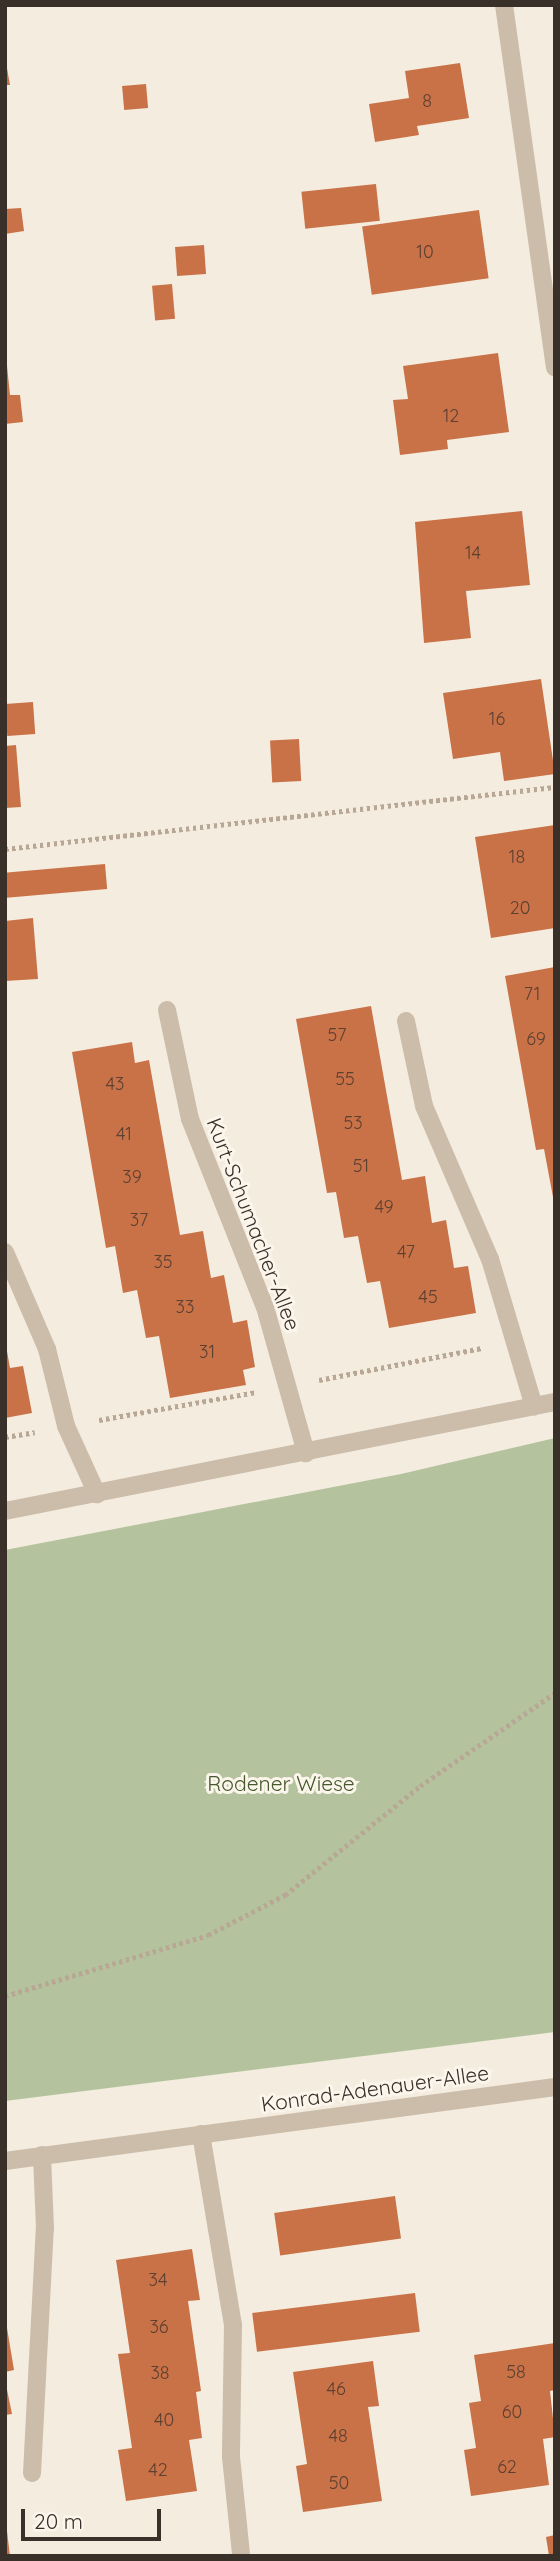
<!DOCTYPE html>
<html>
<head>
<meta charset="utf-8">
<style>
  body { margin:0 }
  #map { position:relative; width:560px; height:2561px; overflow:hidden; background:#f4ecdf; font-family:Quicksand,sans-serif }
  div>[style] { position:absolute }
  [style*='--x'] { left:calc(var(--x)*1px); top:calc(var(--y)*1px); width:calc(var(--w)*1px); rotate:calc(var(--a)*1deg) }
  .green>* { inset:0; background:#b4c39e }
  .building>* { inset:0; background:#c97247; transform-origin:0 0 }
  .path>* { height:4.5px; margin-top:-2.25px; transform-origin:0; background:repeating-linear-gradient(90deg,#b8a794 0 3.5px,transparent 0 7px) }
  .service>* { height:18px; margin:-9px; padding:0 9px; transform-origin:9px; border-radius:9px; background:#ccbdaa }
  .minor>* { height:18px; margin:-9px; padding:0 9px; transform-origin:9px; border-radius:9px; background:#ccbdaa }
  span { translate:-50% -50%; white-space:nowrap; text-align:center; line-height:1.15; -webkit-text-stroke:6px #fbf5ec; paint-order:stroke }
  .number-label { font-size:18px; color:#5e4031 }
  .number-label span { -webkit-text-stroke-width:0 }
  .street-label { font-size:21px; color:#3a302a }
  .park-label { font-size:21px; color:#45592c }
  .frame { position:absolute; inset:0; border:7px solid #3a302a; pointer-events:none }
  .scale { position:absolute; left:21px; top:2509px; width:140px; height:32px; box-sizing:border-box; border:4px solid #3a302a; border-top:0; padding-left:9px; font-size:21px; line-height:24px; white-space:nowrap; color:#3a302a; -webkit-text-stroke:5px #fbf5ec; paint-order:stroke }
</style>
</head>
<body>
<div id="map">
  <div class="green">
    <div style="clip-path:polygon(555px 1438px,555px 2032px,5px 2101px,5px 1550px,401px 1474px)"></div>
  </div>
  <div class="building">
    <div style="clip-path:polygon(5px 57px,10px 85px,5px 85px)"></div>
    <div style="clip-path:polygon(460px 63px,469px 118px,417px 126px,419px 135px,375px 142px,369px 104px,409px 98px,405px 71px)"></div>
    <div style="left:146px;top:84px;width:24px;height:24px;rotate:85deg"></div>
    <div style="left:376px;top:184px;width:37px;height:75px;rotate:84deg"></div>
    <div style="clip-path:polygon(21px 208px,24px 231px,5px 234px,5px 209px)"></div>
    <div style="left:479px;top:210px;width:69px;height:118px;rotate:82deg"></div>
    <div style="left:204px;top:245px;width:29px;height:29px;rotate:86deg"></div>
    <div style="left:172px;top:284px;width:35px;height:20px;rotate:85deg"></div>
    <div style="clip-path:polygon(498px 353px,509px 432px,447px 440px,448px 449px,400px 455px,393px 400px,408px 399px,403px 366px)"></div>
    <div style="clip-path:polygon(7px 366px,10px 395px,20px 395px,23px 422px,5px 424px)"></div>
    <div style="clip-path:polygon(522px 511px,530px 585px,466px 591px,471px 638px,424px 643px,415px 522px)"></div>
    <div style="clip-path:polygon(541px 679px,555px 774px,504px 781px,500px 752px,453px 759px,443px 693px)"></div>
    <div style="left:33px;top:702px;width:32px;height:28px;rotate:86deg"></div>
    <div style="left:299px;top:739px;width:42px;height:29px;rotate:87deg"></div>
    <div style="clip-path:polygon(16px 745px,21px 807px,5px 808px,5px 746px)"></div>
    <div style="clip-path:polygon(555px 825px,555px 928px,491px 938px,475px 837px)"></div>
    <div style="left:105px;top:864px;width:25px;height:101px;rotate:85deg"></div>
    <div style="clip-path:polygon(33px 918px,38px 979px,5px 981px,5px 921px)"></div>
    <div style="clip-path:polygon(555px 967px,555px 1196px,553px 1197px,544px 1149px,536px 1150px,505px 976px)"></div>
    <div style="clip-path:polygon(371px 1006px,402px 1180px,425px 1176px,432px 1223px,446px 1220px,454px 1268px,468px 1266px,476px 1313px,389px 1328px,380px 1281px,367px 1283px,358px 1236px,344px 1238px,336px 1192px,327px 1193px,296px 1019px)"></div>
    <div style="clip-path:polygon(132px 1042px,135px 1063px,149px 1060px,180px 1235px,203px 1231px,211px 1278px,224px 1275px,233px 1323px,247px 1320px,255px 1367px,243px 1370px,246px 1385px,170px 1398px,159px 1336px,146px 1338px,137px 1290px,123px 1293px,115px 1246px,106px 1248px,72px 1052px)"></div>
    <div style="clip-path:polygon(7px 1351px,10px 1368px,23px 1366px,32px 1413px,5px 1418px)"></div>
    <div style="left:395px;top:2196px;width:43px;height:122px;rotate:82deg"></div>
    <div style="clip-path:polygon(192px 2249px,200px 2300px,188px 2301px,201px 2391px,196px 2392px,202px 2438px,189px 2440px,197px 2491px,126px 2501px,118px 2450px,132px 2448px,118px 2354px,130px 2353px,116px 2260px)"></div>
    <div style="left:415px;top:2293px;width:39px;height:164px;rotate:83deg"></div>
    <div style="clip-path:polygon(5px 2316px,14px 2370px,5px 2372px)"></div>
    <div style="clip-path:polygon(555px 2343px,555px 2390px,550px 2391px,555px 2437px,543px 2439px,549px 2485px,471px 2496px,464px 2450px,476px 2448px,469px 2403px,481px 2401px,474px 2355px)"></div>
    <div style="clip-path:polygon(373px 2361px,379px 2406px,368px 2407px,382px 2501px,303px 2512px,296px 2466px,307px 2464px,293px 2372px)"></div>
    <div style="clip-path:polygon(5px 2380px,12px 2414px,5px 2415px)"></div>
    <div style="clip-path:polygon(5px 2531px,7px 2531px,10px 2556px,5px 2556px)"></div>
    <div style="clip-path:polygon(555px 2535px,555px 2556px,549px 2556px,546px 2537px)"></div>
  </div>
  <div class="path">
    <div style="--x:5;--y:849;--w:553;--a:-6.43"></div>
    <div style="--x:319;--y:1380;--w:166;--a:-11.1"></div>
    <div style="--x:99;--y:1420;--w:159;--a:-10.1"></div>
    <div style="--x:5;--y:1437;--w:30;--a:-9"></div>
    <div style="--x:5;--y:1996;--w:212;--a:-16.7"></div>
    <div style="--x:208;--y:1935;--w:87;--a:-27.5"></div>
    <div style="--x:285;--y:1895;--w:174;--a:-38.9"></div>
    <div style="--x:420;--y:1786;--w:164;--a:-34.6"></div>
  </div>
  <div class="service">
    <div style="--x:167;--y:1010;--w:111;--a:78.1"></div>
    <div style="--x:190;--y:1119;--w:202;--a:68.3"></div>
    <div style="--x:265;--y:1307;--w:152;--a:74.3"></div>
    <div style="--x:406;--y:1021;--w:87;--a:78"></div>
    <div style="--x:424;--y:1106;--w:167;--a:66.7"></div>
    <div style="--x:490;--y:1259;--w:154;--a:73.4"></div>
    <div style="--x:5;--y:1252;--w:106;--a:66.6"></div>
    <div style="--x:47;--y:1349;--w:79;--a:76.1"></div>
    <div style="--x:66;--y:1426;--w:75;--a:65.5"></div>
    <div style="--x:201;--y:2134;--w:194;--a:80.5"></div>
    <div style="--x:233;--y:2325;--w:132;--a:90.9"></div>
    <div style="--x:231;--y:2457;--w:97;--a:84.1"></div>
    <div style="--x:32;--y:2473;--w:245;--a:-87"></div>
    <div style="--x:45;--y:2228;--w:73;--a:-92.4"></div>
  </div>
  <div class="minor">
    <div style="--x:504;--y:5;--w:366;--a:82"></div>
    <div style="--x:5;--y:1511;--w:561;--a:-11.21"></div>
    <div style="--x:5;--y:2161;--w:555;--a:-7.66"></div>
  </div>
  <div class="number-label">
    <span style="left:427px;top:101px">8</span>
    <span style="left:425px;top:252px">10</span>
    <span style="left:451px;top:416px">12</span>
    <span style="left:473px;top:553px">14</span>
    <span style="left:497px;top:719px">16</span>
    <span style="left:517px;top:857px">18</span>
    <span style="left:520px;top:908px">20</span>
    <span style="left:532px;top:994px">71</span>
    <span style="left:337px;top:1035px">57</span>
    <span style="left:536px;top:1039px">69</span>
    <span style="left:345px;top:1079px">55</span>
    <span style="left:115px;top:1084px">43</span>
    <span style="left:353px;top:1123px">53</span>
    <span style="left:124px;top:1134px">41</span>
    <span style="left:361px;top:1166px">51</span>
    <span style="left:132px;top:1177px">39</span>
    <span style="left:384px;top:1207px">49</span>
    <span style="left:139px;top:1220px">37</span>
    <span style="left:406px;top:1252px">47</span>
    <span style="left:163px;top:1262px">35</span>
    <span style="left:428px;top:1297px">45</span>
    <span style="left:185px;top:1307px">33</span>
    <span style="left:207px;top:1352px">31</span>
    <span style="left:158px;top:2280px">34</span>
    <span style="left:159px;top:2327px">36</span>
    <span style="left:516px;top:2372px">58</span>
    <span style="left:160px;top:2373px">38</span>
    <span style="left:336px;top:2389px">46</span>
    <span style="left:512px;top:2412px">60</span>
    <span style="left:164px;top:2420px">40</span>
    <span style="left:338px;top:2436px">48</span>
    <span style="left:507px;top:2467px">62</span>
    <span style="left:158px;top:2470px">42</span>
    <span style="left:339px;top:2483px">50</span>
  </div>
  <div class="street-label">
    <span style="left:254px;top:1224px;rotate:69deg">Kurt-Schumacher-Allee</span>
    <span style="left:375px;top:2088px;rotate:-8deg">Konrad-Adenauer-Allee</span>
  </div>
  <div class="park-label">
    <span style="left:281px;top:1783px">Rodener Wiese</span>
  </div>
  <div class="frame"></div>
  <div class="scale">20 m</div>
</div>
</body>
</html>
